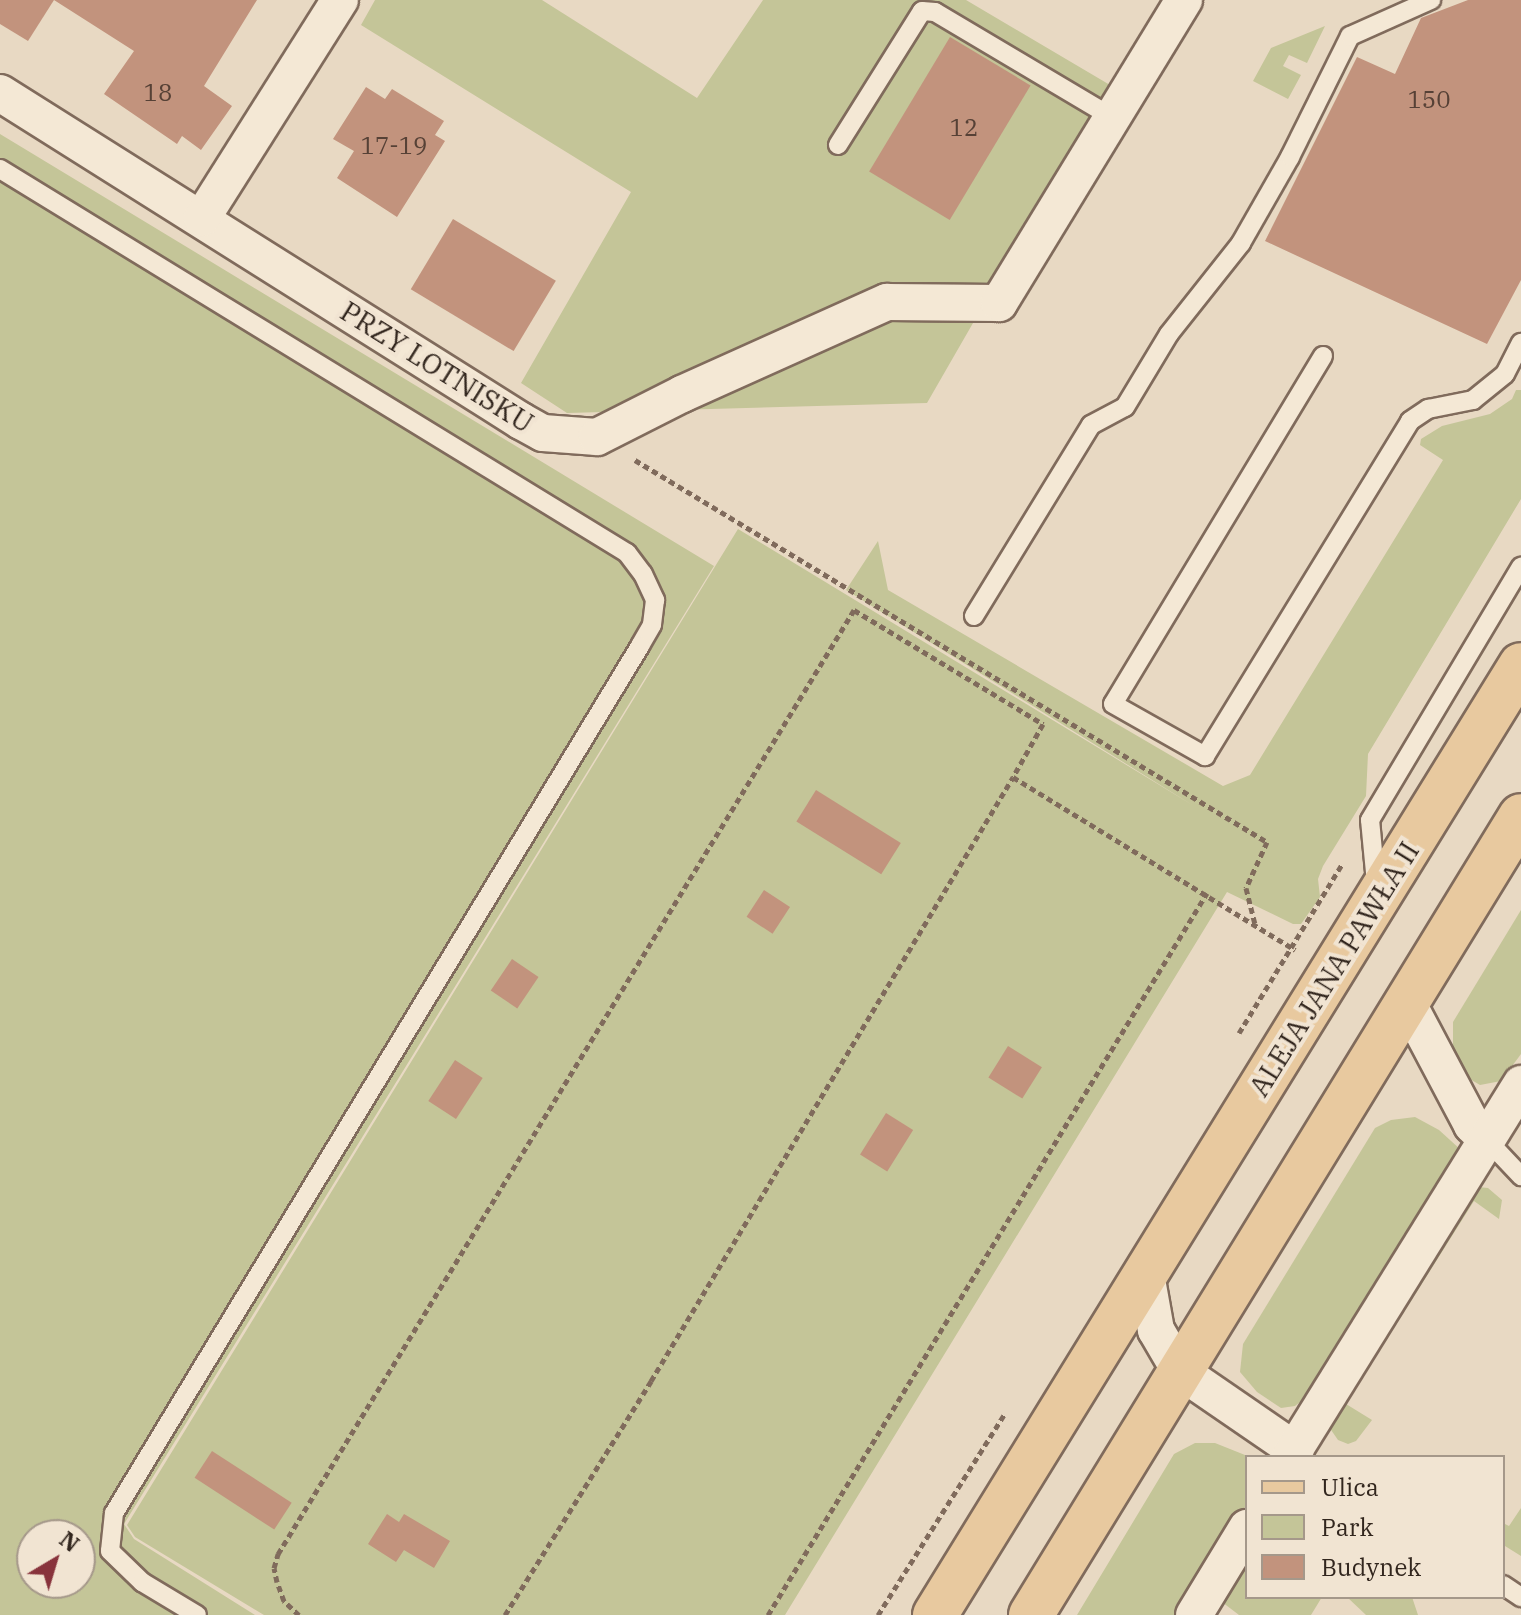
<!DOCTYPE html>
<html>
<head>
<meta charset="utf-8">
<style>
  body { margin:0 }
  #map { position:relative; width:1521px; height:1615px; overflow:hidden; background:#e8d9c3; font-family:"IBM Plex Serif",serif }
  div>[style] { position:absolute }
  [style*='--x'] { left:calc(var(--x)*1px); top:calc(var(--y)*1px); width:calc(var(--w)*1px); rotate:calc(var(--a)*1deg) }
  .green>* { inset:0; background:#c4c598 }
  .building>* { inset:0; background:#c2937d; transform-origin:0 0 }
  .path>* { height:5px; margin-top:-2.5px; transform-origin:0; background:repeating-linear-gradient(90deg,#806b5c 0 6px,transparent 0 10px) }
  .roads { filter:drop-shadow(2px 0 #806b5c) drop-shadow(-2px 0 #806b5c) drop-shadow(0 2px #806b5c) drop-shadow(0 -2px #806b5c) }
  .lane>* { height:18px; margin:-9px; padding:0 9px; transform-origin:9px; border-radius:9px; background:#f4e8d5 }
  .street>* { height:36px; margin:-18px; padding:0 18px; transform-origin:18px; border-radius:18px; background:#f4e8d5 }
  .primary>* { height:44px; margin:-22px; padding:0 22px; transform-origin:22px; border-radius:22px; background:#e8c99f }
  span { translate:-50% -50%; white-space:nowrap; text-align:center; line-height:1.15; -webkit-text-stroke:8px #f1e4d2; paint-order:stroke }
  .number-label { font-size:24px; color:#564136 }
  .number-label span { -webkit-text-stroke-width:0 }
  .street-label { font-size:28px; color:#32261e }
  .legend { position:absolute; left:1245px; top:1455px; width:260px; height:144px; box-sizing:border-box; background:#f1e4d2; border:2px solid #a5988a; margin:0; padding:10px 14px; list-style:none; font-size:24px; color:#32261e }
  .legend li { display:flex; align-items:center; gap:16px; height:40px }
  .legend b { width:40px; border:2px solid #a5988a }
  .north { position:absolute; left:16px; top:1519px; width:80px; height:80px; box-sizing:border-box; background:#f1e4d2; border:2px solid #a5988a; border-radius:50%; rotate:38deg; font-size:22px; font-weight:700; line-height:32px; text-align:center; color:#32261e }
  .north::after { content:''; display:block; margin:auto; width:28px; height:36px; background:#88333c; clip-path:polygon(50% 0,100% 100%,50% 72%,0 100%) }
</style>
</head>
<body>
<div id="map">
  <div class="green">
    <div style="clip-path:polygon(375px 0,542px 0,697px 98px,763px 0,966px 0,1110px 85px,927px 403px,567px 413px,521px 383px,631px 192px,361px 25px)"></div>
    <div style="clip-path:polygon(1325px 26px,1307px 63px,1289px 55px,1283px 66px,1301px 75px,1288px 99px,1253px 81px,1271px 48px)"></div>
    <div style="clip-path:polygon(evenodd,0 134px,714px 566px,124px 1524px,134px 1539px,255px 1615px,0 1615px,0 134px,32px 1535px,80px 1535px,80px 1583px,32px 1583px,32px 1535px)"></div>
    <div style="clip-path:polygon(1516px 390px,1521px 390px,1521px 499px,1368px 754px,1366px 796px,1323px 866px,1318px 879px,1320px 897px,1301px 924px,1293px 924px,1227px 892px,785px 1615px,264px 1615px,135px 1537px,127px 1525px,738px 529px,1194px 806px,846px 590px,878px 541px,888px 590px,1223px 786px,1250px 775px,1443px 460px,1420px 445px,1421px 439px,1442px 426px,1490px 414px,1512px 399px)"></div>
    <div style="clip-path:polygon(1521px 910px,1521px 1054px,1501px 1081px,1480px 1085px,1463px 1075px,1453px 1052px,1453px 1022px)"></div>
    <div style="clip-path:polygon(1415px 1117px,1439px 1130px,1461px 1150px,1309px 1395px,1295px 1406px,1281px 1408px,1257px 1392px,1240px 1372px,1243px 1344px,1375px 1128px,1391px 1120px)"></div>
    <div style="clip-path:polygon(1478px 1187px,1488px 1188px,1502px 1200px,1499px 1219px,1474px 1201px,1346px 1404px,1372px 1420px,1356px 1441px,1348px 1444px,1338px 1440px,1329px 1427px)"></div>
    <div style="clip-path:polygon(1195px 1443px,1215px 1443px,1250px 1457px,1247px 1457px,1247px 1504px,1208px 1556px,1174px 1615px,1077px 1615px,1174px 1454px)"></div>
    <div style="clip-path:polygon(1521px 1508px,1521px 1556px,1505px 1546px,1503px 1523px,1509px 1526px)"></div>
    <div style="clip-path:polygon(1247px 1553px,1247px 1597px,1322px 1597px,1311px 1615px,1239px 1615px,1222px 1602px)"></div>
    <div style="clip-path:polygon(1347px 1597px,1412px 1597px,1418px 1615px,1366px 1615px)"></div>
  </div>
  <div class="building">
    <div style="clip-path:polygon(0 0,54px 0,28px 41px,0 24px)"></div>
    <div style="clip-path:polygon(54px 0,257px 0,204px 86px,232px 106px,201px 150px,182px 136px,177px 144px,104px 94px,134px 51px)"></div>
    <div style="clip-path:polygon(1468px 0,1521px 0,1521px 280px,1487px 344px,1265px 241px,1357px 57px,1395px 74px,1421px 18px)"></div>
    <div style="left:950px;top:37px;width:94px;height:157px;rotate:31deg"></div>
    <div style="clip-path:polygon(366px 87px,385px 99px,392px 89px,444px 121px,435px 135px,445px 141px,397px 217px,337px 178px,354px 151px,333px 139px)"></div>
    <div style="left:453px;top:219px;width:120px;height:82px;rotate:31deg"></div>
    <div style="left:816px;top:790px;width:100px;height:37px;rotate:32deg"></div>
    <div style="left:764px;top:890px;width:31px;height:32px;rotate:33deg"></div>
    <div style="left:512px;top:959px;width:32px;height:38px;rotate:34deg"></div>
    <div style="left:1008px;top:1046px;width:40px;height:37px;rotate:32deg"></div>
    <div style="left:455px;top:1060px;width:33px;height:49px;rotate:33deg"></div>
    <div style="left:886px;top:1113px;width:32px;height:49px;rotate:32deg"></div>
    <div style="left:212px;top:1451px;width:95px;height:32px;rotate:33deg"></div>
    <div style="clip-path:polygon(387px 1514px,399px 1522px,404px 1514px,450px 1541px,434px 1568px,404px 1550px,396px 1562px,368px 1544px)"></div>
  </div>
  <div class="path">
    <div style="--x:635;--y:460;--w:738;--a:31.15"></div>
    <div style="--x:1267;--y:842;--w:51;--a:114.5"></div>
    <div style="--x:1246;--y:888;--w:37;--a:76"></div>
    <div style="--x:1239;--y:1033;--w:198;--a:-58.6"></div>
    <div style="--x:299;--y:1615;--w:21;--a:-137"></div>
    <div style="--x:284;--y:1601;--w:20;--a:-110"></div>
    <div style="--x:277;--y:1582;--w:14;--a:-102"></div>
    <div style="--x:274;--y:1568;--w:15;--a:-74"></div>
    <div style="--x:278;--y:1554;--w:1106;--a:-58.61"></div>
    <div style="--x:854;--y:610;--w:221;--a:31.1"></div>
    <div style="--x:1043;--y:724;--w:61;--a:119.5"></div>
    <div style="--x:505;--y:1615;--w:276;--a:-58"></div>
    <div style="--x:651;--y:1381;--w:704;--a:-59.06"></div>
    <div style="--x:1013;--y:777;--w:331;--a:31.5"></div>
    <div style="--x:768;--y:1615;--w:845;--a:-58.7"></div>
    <div style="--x:878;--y:1615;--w:239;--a:-57.8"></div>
  </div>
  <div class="roads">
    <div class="lane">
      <div style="--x:838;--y:145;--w:158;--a:-57.9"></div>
      <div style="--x:922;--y:11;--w:13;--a:4"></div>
      <div style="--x:935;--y:12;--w:206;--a:30.7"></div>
      <div style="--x:0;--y:169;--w:735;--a:31.48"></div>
      <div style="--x:627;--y:553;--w:26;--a:53"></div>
      <div style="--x:643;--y:574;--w:29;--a:65"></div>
      <div style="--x:655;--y:600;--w:25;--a:97"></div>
      <div style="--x:652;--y:625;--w:24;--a:120"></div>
      <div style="--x:640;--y:646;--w:1014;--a:121.24"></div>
      <div style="--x:114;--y:1513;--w:38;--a:96"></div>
      <div style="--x:110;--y:1551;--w:45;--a:44.1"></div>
      <div style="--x:142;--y:1582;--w:64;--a:31"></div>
      <div style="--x:1323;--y:356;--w:406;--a:121.1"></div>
      <div style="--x:1113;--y:704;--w:106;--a:29.5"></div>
      <div style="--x:1205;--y:756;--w:393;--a:-58.5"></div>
      <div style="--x:1410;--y:421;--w:22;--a:-34"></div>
      <div style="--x:1428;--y:409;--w:46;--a:-11.3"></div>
      <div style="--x:1473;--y:400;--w:41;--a:-39.1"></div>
      <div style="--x:1505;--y:374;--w:35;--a:-63"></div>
      <div style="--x:974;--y:616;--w:224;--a:-58.5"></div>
      <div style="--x:1091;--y:425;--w:38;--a:-28"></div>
      <div style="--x:1125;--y:407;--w:85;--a:-58.9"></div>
      <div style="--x:1169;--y:334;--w:116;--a:-51.6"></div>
      <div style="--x:1241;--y:243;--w:99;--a:-60.3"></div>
      <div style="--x:1290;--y:157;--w:135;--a:-63.6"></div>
      <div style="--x:1350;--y:36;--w:89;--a:-24"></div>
      <div style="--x:1376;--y:883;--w:63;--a:-95.4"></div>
      <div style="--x:1370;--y:820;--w:295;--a:-59.2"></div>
      <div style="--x:1487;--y:1140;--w:50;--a:46.6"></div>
      <div style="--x:1503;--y:1585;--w:22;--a:34"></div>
    </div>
    <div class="street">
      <div style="--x:0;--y:93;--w:616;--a:32.19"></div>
      <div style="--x:521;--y:421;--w:25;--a:29"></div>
      <div style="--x:543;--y:433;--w:54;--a:4.2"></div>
      <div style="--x:597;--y:437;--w:95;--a:-26.8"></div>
      <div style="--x:682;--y:394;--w:225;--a:-24.2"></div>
      <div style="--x:887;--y:302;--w:112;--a:0.5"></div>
      <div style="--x:999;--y:303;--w:355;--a:-58.6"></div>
      <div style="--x:202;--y:218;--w:258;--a:-57.7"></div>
      <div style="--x:1407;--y:1002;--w:139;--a:62.1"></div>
      <div style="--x:1472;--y:1125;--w:21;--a:45"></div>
      <div style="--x:1146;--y:1274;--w:57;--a:79.9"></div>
      <div style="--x:1156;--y:1330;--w:48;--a:59.7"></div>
      <div style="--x:1180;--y:1371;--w:140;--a:34.5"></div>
      <div style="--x:1290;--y:1457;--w:439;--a:-58.2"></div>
      <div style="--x:1194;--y:1615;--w:102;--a:-58.7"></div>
    </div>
    <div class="primary">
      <div style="--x:935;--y:1615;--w:1116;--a:-58.33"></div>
      <div style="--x:1031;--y:1615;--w:937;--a:-58.48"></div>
    </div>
  </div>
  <div class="number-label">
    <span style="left:158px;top:93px">18</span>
    <span style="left:1429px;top:100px">150</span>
    <span style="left:964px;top:128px">12</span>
    <span style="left:394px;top:146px">17-19</span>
  </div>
  <div class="street-label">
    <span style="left:437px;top:367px;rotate:32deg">PRZY LOTNISKU</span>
    <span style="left:1334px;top:969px;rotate:-58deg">ALEJA JANA PAWŁA II</span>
  </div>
  <ul class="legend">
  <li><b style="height:10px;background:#e8c99f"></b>Ulica</li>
  <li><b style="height:22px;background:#c4c598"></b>Park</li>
  <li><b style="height:22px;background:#c2937d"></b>Budynek</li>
  </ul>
  <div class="north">N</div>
</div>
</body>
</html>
